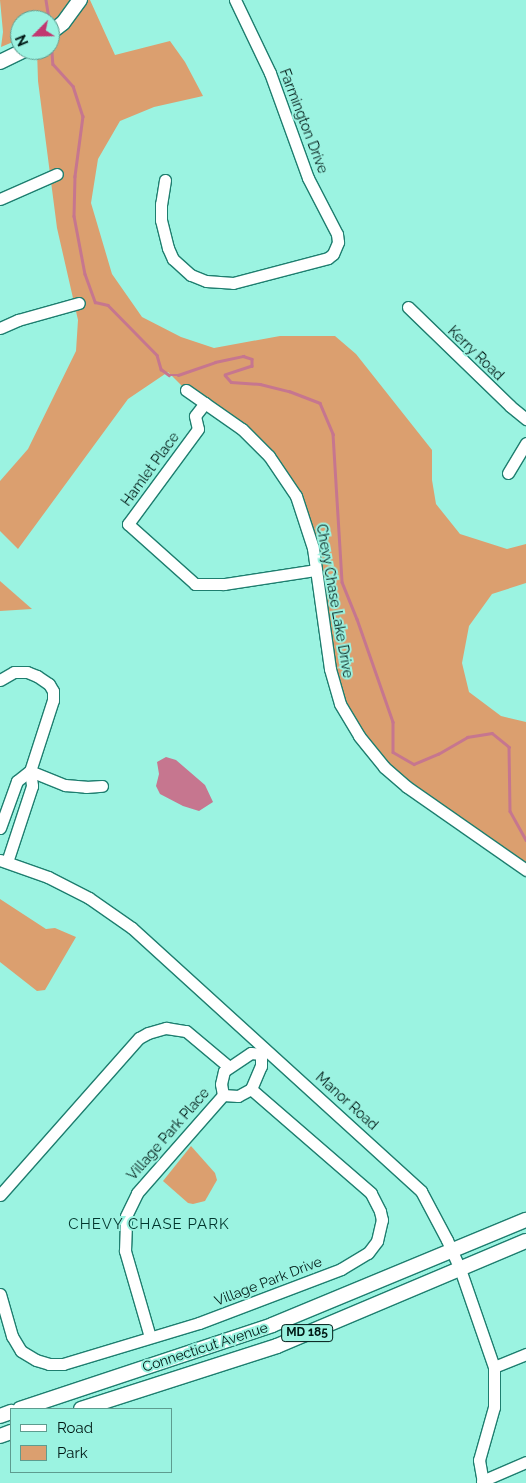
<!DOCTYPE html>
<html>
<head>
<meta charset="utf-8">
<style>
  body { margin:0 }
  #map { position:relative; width:526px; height:1483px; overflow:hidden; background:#9bf3e1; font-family:Raleway,sans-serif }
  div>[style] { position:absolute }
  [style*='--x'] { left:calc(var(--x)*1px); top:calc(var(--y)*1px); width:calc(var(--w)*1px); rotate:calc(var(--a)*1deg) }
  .green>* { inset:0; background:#db9f6f }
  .water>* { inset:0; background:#c6768f }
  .stream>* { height:2.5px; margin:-1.25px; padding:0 1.25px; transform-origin:1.25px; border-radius:1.25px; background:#c6768f }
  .roads { filter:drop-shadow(1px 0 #1e7e6f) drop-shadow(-1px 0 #1e7e6f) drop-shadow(0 1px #1e7e6f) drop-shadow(0 -1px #1e7e6f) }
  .minor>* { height:11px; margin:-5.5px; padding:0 5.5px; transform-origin:5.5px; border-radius:5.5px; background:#fff }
  .major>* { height:14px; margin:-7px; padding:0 7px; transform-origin:7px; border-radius:7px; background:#fff }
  span { translate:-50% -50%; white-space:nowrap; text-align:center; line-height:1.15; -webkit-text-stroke:4px #9bf3e1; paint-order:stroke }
  .shield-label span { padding:1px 4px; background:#9bf3e1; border:1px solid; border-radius:4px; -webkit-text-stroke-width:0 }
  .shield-label { font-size:12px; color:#001915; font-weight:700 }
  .street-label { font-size:14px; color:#001915 }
  .neighbourhood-label { font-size:15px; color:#02362e; letter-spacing:1px }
  .legend { position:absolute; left:10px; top:1408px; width:162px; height:65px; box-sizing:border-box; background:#9bf3e1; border:1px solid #5d9c8f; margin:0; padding:6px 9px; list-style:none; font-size:15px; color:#001915 }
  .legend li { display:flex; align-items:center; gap:10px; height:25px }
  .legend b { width:25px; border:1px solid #5d9c8f }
  .north { position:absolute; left:10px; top:10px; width:50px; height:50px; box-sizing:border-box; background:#9bf3e1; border:1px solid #5d9c8f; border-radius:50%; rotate:247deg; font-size:14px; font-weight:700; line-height:20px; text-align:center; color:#001915 }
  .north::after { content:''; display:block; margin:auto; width:18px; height:22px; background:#c13770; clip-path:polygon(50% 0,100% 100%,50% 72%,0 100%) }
</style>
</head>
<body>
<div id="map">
  <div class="green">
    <div style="clip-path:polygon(0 0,71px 0,50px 26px,50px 20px,20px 20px,20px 39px,1px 47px,3px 32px)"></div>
    <div style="clip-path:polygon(80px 0,90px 0,115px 55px,170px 41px,185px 62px,203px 96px,154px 107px,120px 121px,98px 159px,91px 203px,112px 274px,142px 317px,181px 337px,214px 348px,280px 336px,335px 336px,356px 354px,432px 450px,432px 480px,436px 504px,460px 534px,507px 549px,526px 544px,526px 583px,492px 594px,469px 626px,462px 663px,469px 692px,501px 716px,526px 722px,526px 870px,407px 787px,340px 704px,306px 521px,269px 456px,186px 390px,168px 372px,128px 399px,18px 549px,0 531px,0 481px,28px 449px,76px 351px,78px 320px,57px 228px,38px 81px,37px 50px,50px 50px,50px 33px)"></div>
    <div style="clip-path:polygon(0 581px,32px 609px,0 611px)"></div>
    <div style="clip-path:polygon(0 899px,46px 929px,55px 928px,76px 937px,45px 990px,37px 991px,0 962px)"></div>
    <div style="clip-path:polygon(191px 1146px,215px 1173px,217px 1180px,205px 1201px,193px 1204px,188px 1203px,163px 1181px)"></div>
  </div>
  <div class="water">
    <div style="clip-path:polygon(166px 757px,176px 760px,205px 785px,213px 802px,199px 811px,183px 806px,160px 794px,156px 786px,159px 774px,157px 762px)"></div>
  </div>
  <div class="stream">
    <div style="--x:46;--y:0;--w:20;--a:81"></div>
    <div style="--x:51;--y:38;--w:26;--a:86"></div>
    <div style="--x:53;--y:64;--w:30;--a:48"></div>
    <div style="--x:73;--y:86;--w:32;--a:72"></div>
    <div style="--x:83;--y:116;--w:61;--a:97.6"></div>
    <div style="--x:75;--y:176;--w:40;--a:91.4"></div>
    <div style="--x:74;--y:216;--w:59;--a:79.3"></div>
    <div style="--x:85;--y:274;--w:30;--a:70"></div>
    <div style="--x:95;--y:302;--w:13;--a:13"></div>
    <div style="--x:108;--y:305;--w:70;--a:45.6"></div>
    <div style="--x:157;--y:355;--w:15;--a:74"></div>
    <div style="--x:161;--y:369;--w:10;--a:37"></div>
    <div style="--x:169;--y:375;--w:9;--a:0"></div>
    <div style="--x:178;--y:375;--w:39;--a:-19"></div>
    <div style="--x:215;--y:362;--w:29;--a:-12"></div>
    <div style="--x:243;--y:356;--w:9;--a:18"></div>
    <div style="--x:252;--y:359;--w:7;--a:90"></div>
    <div style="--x:252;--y:366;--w:28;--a:162"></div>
    <div style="--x:225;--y:375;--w:9;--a:49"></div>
    <div style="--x:231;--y:382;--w:29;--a:4"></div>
    <div style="--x:260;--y:384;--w:30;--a:14"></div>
    <div style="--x:289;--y:391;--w:33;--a:21"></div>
    <div style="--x:320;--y:403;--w:34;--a:67"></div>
    <div style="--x:333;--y:434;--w:148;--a:86.5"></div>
    <div style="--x:342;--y:582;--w:40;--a:68"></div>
    <div style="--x:357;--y:619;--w:109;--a:70.7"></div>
    <div style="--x:393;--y:722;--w:30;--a:90"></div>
    <div style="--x:393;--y:752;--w:24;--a:30"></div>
    <div style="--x:414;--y:764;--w:26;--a:-23"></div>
    <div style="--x:438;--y:754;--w:34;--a:-30"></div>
    <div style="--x:467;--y:737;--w:25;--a:-9"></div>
    <div style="--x:492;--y:733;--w:22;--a:39"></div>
    <div style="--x:509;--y:747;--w:64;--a:89.1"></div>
    <div style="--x:510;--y:811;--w:33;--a:61"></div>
  </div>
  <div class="roads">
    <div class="minor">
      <div style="--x:165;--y:180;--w:24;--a:99"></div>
      <div style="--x:161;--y:204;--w:16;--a:90"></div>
      <div style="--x:161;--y:220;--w:29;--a:76"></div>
      <div style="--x:168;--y:248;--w:12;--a:66"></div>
      <div style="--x:173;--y:259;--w:24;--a:42"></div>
      <div style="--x:191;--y:275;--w:16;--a:22"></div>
      <div style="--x:206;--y:281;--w:27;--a:4"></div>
      <div style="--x:233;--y:283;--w:98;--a:-14.7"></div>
      <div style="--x:328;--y:258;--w:6;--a:-39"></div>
      <div style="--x:333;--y:254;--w:13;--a:-67"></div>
      <div style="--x:338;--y:242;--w:8;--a:-97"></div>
      <div style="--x:337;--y:234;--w:63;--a:-117.4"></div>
      <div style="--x:308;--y:178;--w:112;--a:-109.9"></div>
      <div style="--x:270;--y:73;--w:81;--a:-115.6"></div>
      <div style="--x:0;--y:199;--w:62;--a:-23.7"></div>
      <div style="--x:408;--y:307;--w:142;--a:44.1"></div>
      <div style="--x:510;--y:406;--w:21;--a:39"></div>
      <div style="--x:0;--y:328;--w:20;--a:-24"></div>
      <div style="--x:18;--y:320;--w:63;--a:-15.6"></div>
      <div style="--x:186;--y:390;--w:68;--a:34.9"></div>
      <div style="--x:242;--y:429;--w:38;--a:45"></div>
      <div style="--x:269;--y:456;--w:48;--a:56"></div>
      <div style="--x:296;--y:496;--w:55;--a:71.9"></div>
      <div style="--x:313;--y:548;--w:122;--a:82"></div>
      <div style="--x:330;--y:669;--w:36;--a:74"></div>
      <div style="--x:340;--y:704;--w:37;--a:59"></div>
      <div style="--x:359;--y:736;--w:40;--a:51"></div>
      <div style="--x:384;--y:767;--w:30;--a:41"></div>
      <div style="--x:407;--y:787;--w:145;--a:34.9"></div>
      <div style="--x:205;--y:403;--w:16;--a:128"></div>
      <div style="--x:195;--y:416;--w:13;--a:77"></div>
      <div style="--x:198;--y:429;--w:118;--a:126.4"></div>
      <div style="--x:128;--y:524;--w:90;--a:41.8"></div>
      <div style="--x:195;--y:584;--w:29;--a:0"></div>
      <div style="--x:224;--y:584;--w:93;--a:-8.7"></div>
      <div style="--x:508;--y:473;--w:35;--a:-59"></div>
      <div style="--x:0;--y:680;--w:16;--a:-30"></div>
      <div style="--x:14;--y:672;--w:13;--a:0"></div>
      <div style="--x:27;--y:672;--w:11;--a:22"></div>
      <div style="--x:37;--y:676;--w:14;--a:34"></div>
      <div style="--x:49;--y:684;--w:8;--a:60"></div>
      <div style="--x:53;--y:691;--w:9;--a:90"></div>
      <div style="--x:53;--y:700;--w:75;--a:107.9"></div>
      <div style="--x:30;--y:771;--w:15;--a:82"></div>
      <div style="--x:32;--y:786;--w:80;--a:108.2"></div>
      <div style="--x:30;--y:771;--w:38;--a:22"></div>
      <div style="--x:65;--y:785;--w:21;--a:5"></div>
      <div style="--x:86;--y:787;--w:16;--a:-4"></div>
      <div style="--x:0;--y:828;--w:50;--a:-70.1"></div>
      <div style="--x:17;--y:781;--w:16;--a:-38"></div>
      <div style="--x:0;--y:860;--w:51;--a:19.5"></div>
      <div style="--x:48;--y:877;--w:46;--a:27.1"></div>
      <div style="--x:89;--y:898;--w:52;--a:34.9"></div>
      <div style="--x:132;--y:928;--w:391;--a:42.3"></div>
      <div style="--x:421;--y:1191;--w:55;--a:62"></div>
      <div style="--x:447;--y:1240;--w:32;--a:66"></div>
      <div style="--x:460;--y:1269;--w:104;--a:70.9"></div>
      <div style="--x:494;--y:1367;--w:40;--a:90"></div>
      <div style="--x:494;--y:1407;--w:55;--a:105.8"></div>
      <div style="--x:479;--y:1460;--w:23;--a:80"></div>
      <div style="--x:223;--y:1095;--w:15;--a:4"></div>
      <div style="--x:238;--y:1096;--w:15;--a:-28"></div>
      <div style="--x:251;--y:1089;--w:25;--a:-67"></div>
      <div style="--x:261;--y:1066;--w:12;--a:-90"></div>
      <div style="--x:223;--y:1095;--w:11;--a:-100"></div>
      <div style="--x:221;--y:1084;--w:13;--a:-77"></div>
      <div style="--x:224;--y:1071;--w:32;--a:-34"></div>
      <div style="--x:251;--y:1053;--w:10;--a:6"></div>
      <div style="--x:0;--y:1195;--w:210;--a:-48.5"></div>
      <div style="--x:139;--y:1038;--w:10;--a:-29"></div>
      <div style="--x:148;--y:1033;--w:19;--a:-16"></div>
      <div style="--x:166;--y:1028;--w:20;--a:9"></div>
      <div style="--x:186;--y:1031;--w:56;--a:39.9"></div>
      <div style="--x:0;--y:1294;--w:44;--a:74.1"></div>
      <div style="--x:12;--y:1336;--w:17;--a:59"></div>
      <div style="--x:21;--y:1351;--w:17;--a:31"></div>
      <div style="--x:36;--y:1360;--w:14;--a:17"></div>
      <div style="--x:49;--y:1364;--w:14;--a:0"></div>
      <div style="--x:63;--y:1364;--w:142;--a:-16.8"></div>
      <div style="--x:199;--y:1323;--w:152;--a:-20.8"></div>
      <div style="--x:341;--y:1269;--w:31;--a:-31"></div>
      <div style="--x:368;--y:1253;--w:15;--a:-53"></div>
      <div style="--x:377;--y:1241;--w:22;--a:-77"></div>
      <div style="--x:382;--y:1220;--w:9;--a:-103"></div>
      <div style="--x:380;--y:1211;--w:20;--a:-117"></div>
      <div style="--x:371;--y:1193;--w:159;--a:-139.1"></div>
      <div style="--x:150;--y:1337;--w:90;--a:-106.2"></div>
      <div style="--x:125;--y:1251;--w:35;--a:-88"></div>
      <div style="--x:126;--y:1216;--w:25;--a:-64"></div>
      <div style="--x:137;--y:1193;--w:130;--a:-48.7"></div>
      <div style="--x:494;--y:1367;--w:35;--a:-22"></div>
      <div style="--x:482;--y:1481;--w:48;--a:-23.4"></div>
    </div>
    <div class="major">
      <div style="--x:50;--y:33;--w:16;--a:-38"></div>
      <div style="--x:63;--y:23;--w:29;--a:-54"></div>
      <div style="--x:0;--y:62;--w:28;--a:-26"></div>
      <div style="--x:20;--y:1409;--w:266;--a:-18.4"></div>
      <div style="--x:272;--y:1325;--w:275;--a:-22.5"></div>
      <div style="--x:81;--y:1409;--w:206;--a:-17.8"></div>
      <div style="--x:277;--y:1346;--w:270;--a:-22.9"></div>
      <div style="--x:0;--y:1416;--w:12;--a:-20"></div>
      <div style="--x:0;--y:1436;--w:12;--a:-20"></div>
    </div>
  </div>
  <div class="shield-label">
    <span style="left:307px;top:1333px">MD 185</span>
  </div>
  <div class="street-label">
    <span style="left:304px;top:121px;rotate:69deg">Farmington Drive</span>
    <span style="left:476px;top:353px;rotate:44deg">Kerry Road</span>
    <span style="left:150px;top:469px;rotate:-54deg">Hamlet Place</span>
    <span style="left:335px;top:601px;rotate:80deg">Chevy Chase Lake Drive</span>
    <span style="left:347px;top:1101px;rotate:42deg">Manor Road</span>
    <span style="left:168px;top:1134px;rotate:-49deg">Village Park Place</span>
    <span style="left:268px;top:1281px;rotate:-21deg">Village Park Drive</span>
    <span style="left:205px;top:1347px;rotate:-18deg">Connecticut Avenue</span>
  </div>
  <div class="neighbourhood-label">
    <span style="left:149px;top:1225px">CHEVY CHASE PARK</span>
  </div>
  <ul class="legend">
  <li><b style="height:6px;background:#fff"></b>Road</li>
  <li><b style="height:14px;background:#db9f6f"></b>Park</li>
  </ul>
  <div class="north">N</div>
</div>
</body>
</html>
